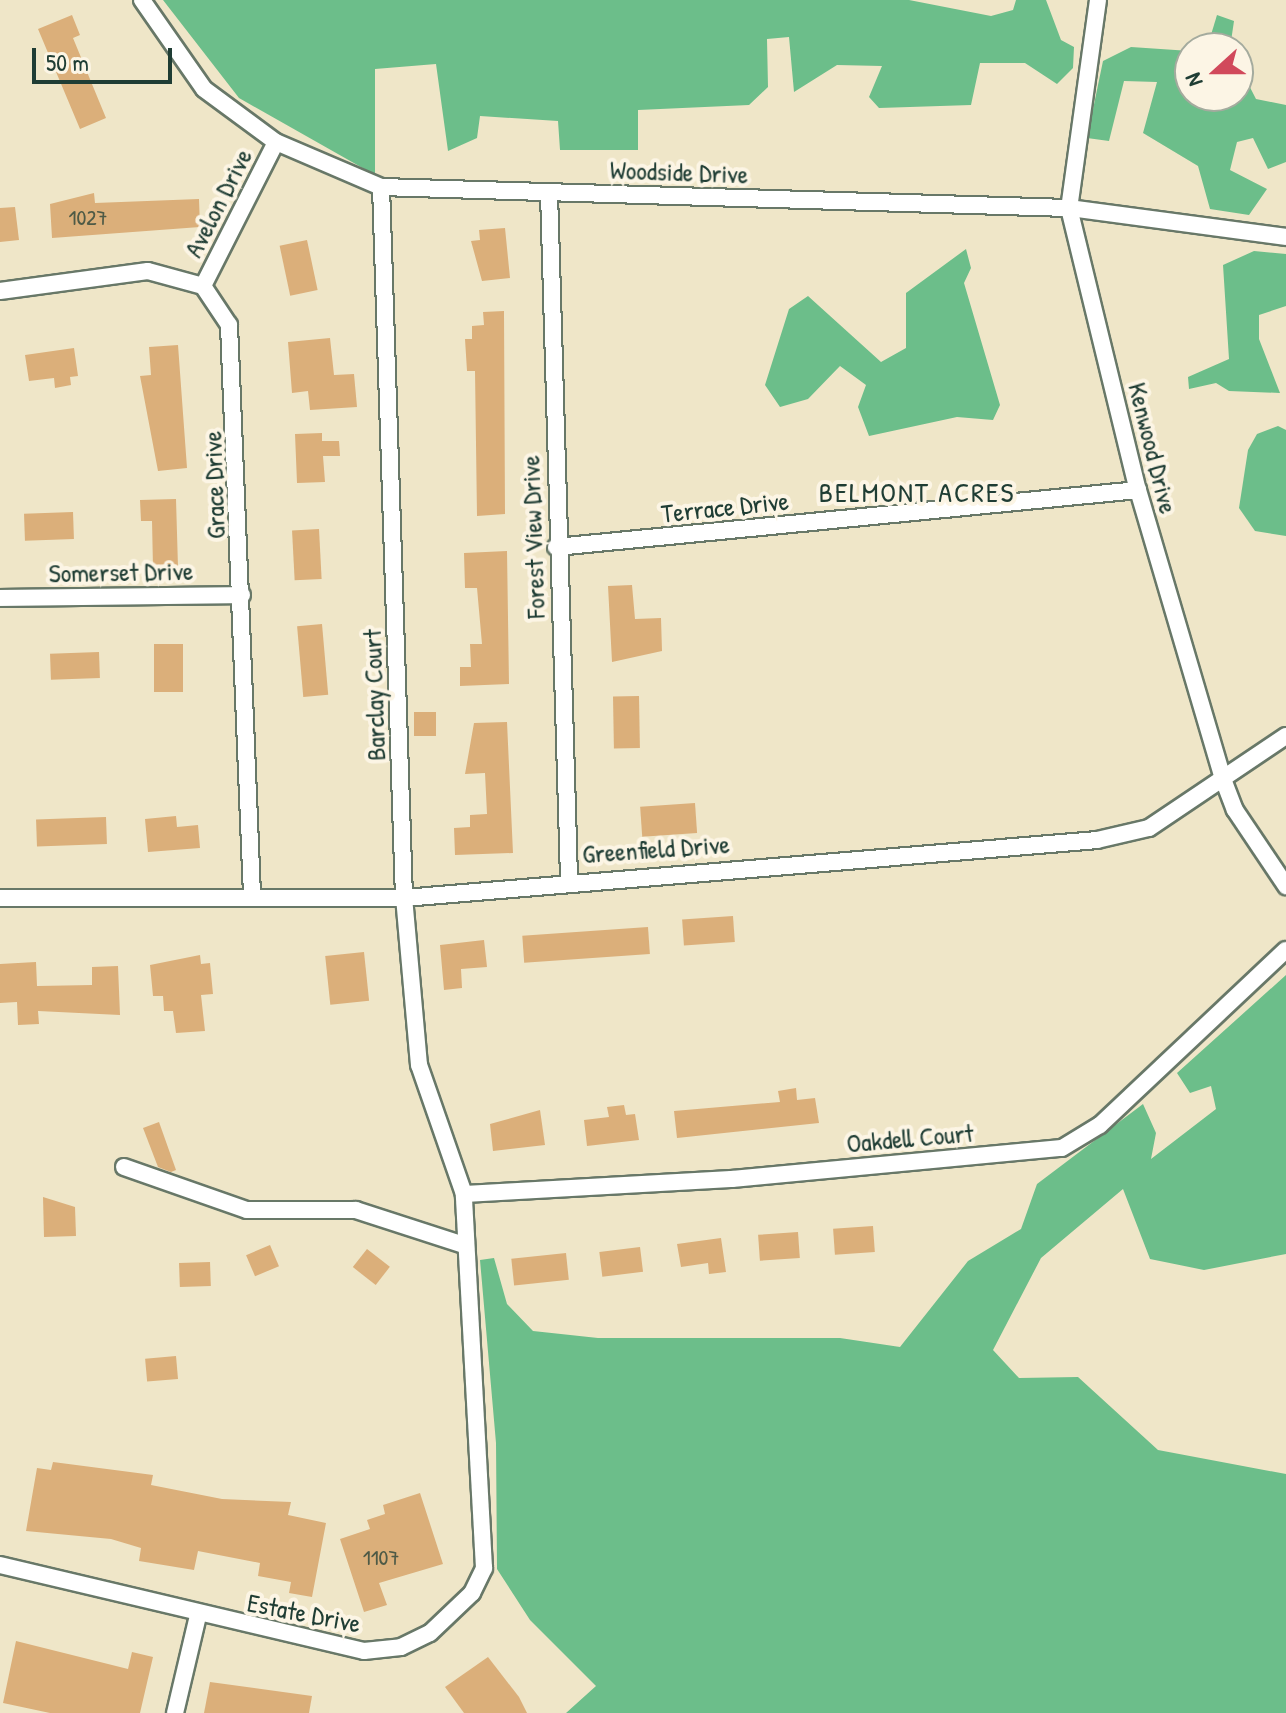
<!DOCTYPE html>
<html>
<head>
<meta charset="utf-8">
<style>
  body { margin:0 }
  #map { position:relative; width:1286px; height:1713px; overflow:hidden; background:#efe6c8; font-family:"Patrick Hand",sans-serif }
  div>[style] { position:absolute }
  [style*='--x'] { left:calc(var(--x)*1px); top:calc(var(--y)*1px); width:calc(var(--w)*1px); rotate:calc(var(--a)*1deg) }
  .forest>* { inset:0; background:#6cbe8a }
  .building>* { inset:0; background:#dbaf7a; transform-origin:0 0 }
  .roads { filter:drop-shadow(2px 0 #687868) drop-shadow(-2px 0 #687868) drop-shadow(0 2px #687868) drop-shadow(0 -2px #687868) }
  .minor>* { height:16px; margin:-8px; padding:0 8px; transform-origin:8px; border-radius:8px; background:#fff }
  span { translate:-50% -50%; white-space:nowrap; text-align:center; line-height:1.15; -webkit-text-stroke:8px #fcf5e5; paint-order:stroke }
  .number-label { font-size:22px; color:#4e5a46 }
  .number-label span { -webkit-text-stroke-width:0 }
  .street-label { font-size:26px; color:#1f3d34 }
  .neighbourhood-label { font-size:28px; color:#1f3d34; letter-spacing:2px }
  .north { position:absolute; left:1174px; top:32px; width:80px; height:80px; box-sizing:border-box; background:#fcf5e5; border:2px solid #a4ab9e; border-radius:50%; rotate:249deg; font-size:22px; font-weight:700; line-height:32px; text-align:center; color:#1f3d34 }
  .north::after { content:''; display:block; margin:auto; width:28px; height:36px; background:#d1495b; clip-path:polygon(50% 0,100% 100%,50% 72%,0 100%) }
  .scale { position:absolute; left:32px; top:48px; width:140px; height:36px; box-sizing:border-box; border:4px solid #1f3d34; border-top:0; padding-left:10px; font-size:24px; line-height:28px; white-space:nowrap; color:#1f3d34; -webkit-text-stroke:6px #fcf5e5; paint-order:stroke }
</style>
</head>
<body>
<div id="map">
  <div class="forest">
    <div style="clip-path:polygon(163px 0,909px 0,991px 16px,1013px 10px,1016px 0,1046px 0,1061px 40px,1074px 47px,1073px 68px,1057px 84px,1025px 63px,980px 63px,971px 105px,879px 108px,869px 97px,882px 66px,837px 65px,794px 92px,789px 37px,767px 39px,768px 87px,749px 105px,638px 110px,638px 150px,560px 150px,558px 121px,480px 116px,477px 138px,448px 151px,436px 64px,375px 69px,375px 175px,239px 98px)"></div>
    <div style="clip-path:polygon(1217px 15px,1234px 21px,1230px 48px,1207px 48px)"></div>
    <div style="clip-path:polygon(1131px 47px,1190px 51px,1190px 96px,1238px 96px,1238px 64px,1256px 99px,1286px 105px,1286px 162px,1268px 169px,1253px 138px,1237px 142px,1230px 170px,1267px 189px,1249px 215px,1210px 209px,1198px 166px,1143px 133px,1157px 82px,1124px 81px,1109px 141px,1087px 138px,1103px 61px)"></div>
    <div style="clip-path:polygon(966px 249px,971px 268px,964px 283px,1000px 405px,993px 420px,957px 417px,869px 436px,858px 407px,866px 385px,840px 366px,808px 399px,780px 407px,765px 385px,789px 309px,808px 296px,881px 362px,906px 348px,906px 293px)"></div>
    <div style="clip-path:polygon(1254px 251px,1286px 254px,1286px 306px,1259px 315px,1259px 339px,1280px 393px,1229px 391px,1216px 383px,1189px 389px,1188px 377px,1229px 359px,1223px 265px)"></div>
    <div style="clip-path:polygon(1278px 426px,1286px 430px,1286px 536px,1255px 531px,1239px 508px,1248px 450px,1257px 434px)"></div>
    <div style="clip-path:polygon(1286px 975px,1286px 1254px,1204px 1270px,1150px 1259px,1123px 1189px,1041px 1258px,993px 1350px,1019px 1378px,1078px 1377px,1158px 1450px,1286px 1474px,1286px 1713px,566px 1713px,596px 1686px,530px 1620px,497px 1569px,496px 1443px,480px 1260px,494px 1258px,507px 1304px,533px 1331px,598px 1338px,840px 1338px,900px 1347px,968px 1261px,1021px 1229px,1037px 1184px,1143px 1104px,1156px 1133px,1151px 1159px,1216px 1109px,1211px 1086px,1190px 1093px,1177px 1073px)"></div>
  </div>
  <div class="building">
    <div style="clip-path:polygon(72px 15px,80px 35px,73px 38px,106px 118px,80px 129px,38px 29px)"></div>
    <div style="clip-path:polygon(94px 193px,95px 203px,199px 199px,200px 227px,52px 238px,50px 204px)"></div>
    <div style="clip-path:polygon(15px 207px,19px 240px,0 242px,0 208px)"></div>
    <div style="clip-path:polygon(505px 228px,510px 278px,482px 281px,471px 241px,480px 240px,479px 230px)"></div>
    <div style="left:307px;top:240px;width:51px;height:28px;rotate:78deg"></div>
    <div style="clip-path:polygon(504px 311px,505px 514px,477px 516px,475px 371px,467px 371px,465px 339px,472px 339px,472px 326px,484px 325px,483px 312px)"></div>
    <div style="clip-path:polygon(330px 338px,334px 375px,354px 374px,357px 407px,310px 410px,308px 391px,292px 393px,288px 342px)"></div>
    <div style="clip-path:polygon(178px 345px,187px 468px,158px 471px,140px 376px,151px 375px,149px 347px)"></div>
    <div style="clip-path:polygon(74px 348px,78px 376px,70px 377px,71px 385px,55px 388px,54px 378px,29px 381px,25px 355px)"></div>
    <div style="clip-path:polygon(322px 433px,322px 441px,339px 441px,340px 456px,323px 456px,325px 482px,297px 483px,295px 434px)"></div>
    <div style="clip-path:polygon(176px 499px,178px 567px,153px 568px,152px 521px,141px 521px,140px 500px)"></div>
    <div style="left:73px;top:512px;width:27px;height:49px;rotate:88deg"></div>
    <div style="left:319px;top:529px;width:50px;height:27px;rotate:87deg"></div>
    <div style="clip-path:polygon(507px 551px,509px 684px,460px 686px,460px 667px,471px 667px,470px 644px,482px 644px,477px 588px,465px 588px,464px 553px)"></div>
    <div style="clip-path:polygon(632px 585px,635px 619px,661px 618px,662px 651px,612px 662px,608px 586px)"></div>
    <div style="left:322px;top:624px;width:71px;height:25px;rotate:85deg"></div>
    <div style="left:154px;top:644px;width:29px;height:48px"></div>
    <div style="left:99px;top:652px;width:26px;height:49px;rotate:88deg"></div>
    <div style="left:639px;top:696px;width:52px;height:26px;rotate:89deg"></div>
    <div style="left:414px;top:712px;width:22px;height:24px"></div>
    <div style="clip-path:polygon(507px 722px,513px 853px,455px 855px,454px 828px,470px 827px,470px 815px,487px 814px,485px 773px,465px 774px,474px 723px)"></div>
    <div style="left:695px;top:803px;width:30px;height:55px;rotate:86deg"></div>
    <div style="clip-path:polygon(176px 816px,177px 827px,198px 825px,200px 848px,148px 852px,145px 819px)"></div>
    <div style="left:106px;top:817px;width:27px;height:70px;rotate:88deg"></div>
    <div style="left:733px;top:916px;width:26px;height:51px;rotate:86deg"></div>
    <div style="left:648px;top:927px;width:27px;height:126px;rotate:86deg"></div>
    <div style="clip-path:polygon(484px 940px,487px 967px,461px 969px,462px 988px,444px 990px,440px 945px)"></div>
    <div style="left:364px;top:952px;width:49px;height:39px;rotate:84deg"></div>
    <div style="clip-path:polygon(200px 955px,201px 964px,210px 963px,213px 994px,201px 995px,205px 1031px,176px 1033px,173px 1011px,164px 1011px,163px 996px,153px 996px,150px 965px)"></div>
    <div style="clip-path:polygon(36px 962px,37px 986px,92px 985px,92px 967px,118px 966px,120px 1015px,38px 1011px,39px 1024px,18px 1025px,17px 1002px,0 1003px,0 964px)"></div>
    <div style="clip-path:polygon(796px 1088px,797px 1100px,815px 1098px,819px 1123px,677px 1138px,674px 1111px,780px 1102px,778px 1091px)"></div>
    <div style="clip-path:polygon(624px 1105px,626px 1115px,635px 1114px,639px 1140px,587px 1146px,584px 1120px,609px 1117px,607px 1107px)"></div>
    <div style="clip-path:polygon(540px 1110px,545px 1145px,493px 1151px,490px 1124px)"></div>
    <div style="clip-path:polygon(159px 1122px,176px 1170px,171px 1172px,158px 1167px,143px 1128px)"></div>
    <div style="clip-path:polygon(43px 1197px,75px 1207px,76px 1236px,44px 1237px)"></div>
    <div style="left:873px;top:1226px;width:26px;height:40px;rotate:86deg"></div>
    <div style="left:798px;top:1232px;width:26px;height:40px;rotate:86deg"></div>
    <div style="clip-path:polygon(721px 1238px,726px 1272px,709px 1274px,708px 1263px,681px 1267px,677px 1244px)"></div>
    <div style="left:270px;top:1245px;width:23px;height:26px;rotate:67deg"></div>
    <div style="left:640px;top:1247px;width:25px;height:41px;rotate:83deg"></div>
    <div style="left:367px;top:1249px;width:29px;height:23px;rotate:38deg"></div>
    <div style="left:566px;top:1253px;width:27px;height:55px;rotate:84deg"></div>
    <div style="left:210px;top:1262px;width:24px;height:31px;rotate:88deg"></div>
    <div style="left:176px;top:1356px;width:23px;height:31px;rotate:85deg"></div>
    <div style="clip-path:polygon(53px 1462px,153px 1475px,151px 1485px,222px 1499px,291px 1502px,288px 1515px,326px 1523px,312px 1597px,289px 1593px,291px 1582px,258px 1576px,260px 1563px,198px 1551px,194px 1570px,139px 1561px,141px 1548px,111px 1539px,26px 1531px,37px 1468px,51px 1470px)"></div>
    <div style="clip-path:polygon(420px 1493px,443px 1564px,379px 1583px,387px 1605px,364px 1612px,340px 1539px,370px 1529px,367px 1520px,385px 1514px,383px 1505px)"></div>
    <div style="clip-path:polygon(16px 1641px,128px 1669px,132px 1652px,153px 1657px,140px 1713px,50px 1713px,3px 1703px)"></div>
    <div style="clip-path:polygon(488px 1657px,519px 1697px,527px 1713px,464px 1713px,445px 1687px)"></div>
    <div style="clip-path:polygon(210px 1682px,312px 1696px,309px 1713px,204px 1713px)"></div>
  </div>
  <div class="roads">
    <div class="minor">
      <div style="--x:142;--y:0;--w:108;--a:55.1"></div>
      <div style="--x:204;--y:89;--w:89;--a:36.4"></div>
      <div style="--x:276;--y:142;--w:114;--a:23.2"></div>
      <div style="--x:381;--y:187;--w:688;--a:1.75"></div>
      <div style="--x:1069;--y:208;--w:219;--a:7.6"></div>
      <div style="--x:1098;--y:0;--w:210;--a:97.9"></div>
      <div style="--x:1069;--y:208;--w:290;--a:76.3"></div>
      <div style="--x:1138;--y:490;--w:301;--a:73.6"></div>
      <div style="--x:1223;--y:779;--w:33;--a:69"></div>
      <div style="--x:1235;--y:810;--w:92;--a:56.1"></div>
      <div style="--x:549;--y:192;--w:688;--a:88.33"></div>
      <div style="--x:203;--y:286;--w:161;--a:-63.1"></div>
      <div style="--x:0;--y:291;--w:149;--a:-7.7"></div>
      <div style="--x:148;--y:271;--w:57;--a:15.3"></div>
      <div style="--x:203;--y:286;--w:47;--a:56.3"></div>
      <div style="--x:229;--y:325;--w:571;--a:87.69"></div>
      <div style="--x:556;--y:547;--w:585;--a:-5.59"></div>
      <div style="--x:0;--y:598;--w:242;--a:-0.7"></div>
      <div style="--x:0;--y:898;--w:404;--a:0"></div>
      <div style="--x:404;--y:898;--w:695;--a:-4.78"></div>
      <div style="--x:1097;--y:840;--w:53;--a:-13"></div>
      <div style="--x:1149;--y:828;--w:165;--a:-33.9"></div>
      <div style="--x:124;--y:1167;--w:130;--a:19.3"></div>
      <div style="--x:247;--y:1210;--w:109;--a:0"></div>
      <div style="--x:356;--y:1210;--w:114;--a:18"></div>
      <div style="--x:464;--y:1194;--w:268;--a:-3.2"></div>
      <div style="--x:732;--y:1179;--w:331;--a:-5.4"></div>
      <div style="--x:1062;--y:1148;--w:44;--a:-31.2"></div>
      <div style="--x:1100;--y:1125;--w:255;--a:-43.3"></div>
      <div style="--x:0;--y:1565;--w:374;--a:13.3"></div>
      <div style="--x:364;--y:1651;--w:37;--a:-6"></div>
      <div style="--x:401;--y:1647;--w:32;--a:-26"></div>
      <div style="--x:430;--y:1633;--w:58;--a:-43.6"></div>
      <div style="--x:472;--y:1593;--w:28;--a:-64"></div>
      <div style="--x:484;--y:1568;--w:375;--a:-93.1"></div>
      <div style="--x:464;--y:1194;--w:137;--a:-109.2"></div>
      <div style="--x:419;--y:1065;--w:168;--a:-95.1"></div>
      <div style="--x:404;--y:898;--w:711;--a:-91.85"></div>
      <div style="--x:175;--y:1713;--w:100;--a:-76.7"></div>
    </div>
  </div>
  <div class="number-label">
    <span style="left:88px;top:218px">1027</span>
    <span style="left:381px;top:1558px">1107</span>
  </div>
  <div class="street-label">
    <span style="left:679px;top:172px;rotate:2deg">Woodside Drive</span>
    <span style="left:218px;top:203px;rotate:-63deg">Avelon Drive</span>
    <span style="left:1153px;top:448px;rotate:76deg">Kenwood Drive</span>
    <span style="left:214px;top:485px;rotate:-92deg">Grace Drive</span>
    <span style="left:725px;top:507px;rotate:-6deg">Terrace Drive</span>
    <span style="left:533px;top:537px;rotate:-92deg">Forest View Drive</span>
    <span style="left:121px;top:572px;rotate:-1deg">Somerset Drive</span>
    <span style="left:374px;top:695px;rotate:-92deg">Barclay Court</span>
    <span style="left:656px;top:849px;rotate:-4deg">Greenfield Drive</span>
    <span style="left:910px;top:1138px;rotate:-5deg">Oakdell Court</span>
    <span style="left:304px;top:1613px;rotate:11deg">Estate Drive</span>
  </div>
  <div class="neighbourhood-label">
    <span style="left:917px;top:492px">BELMONT ACRES</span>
  </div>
  <div class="north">N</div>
  <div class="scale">50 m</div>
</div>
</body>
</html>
